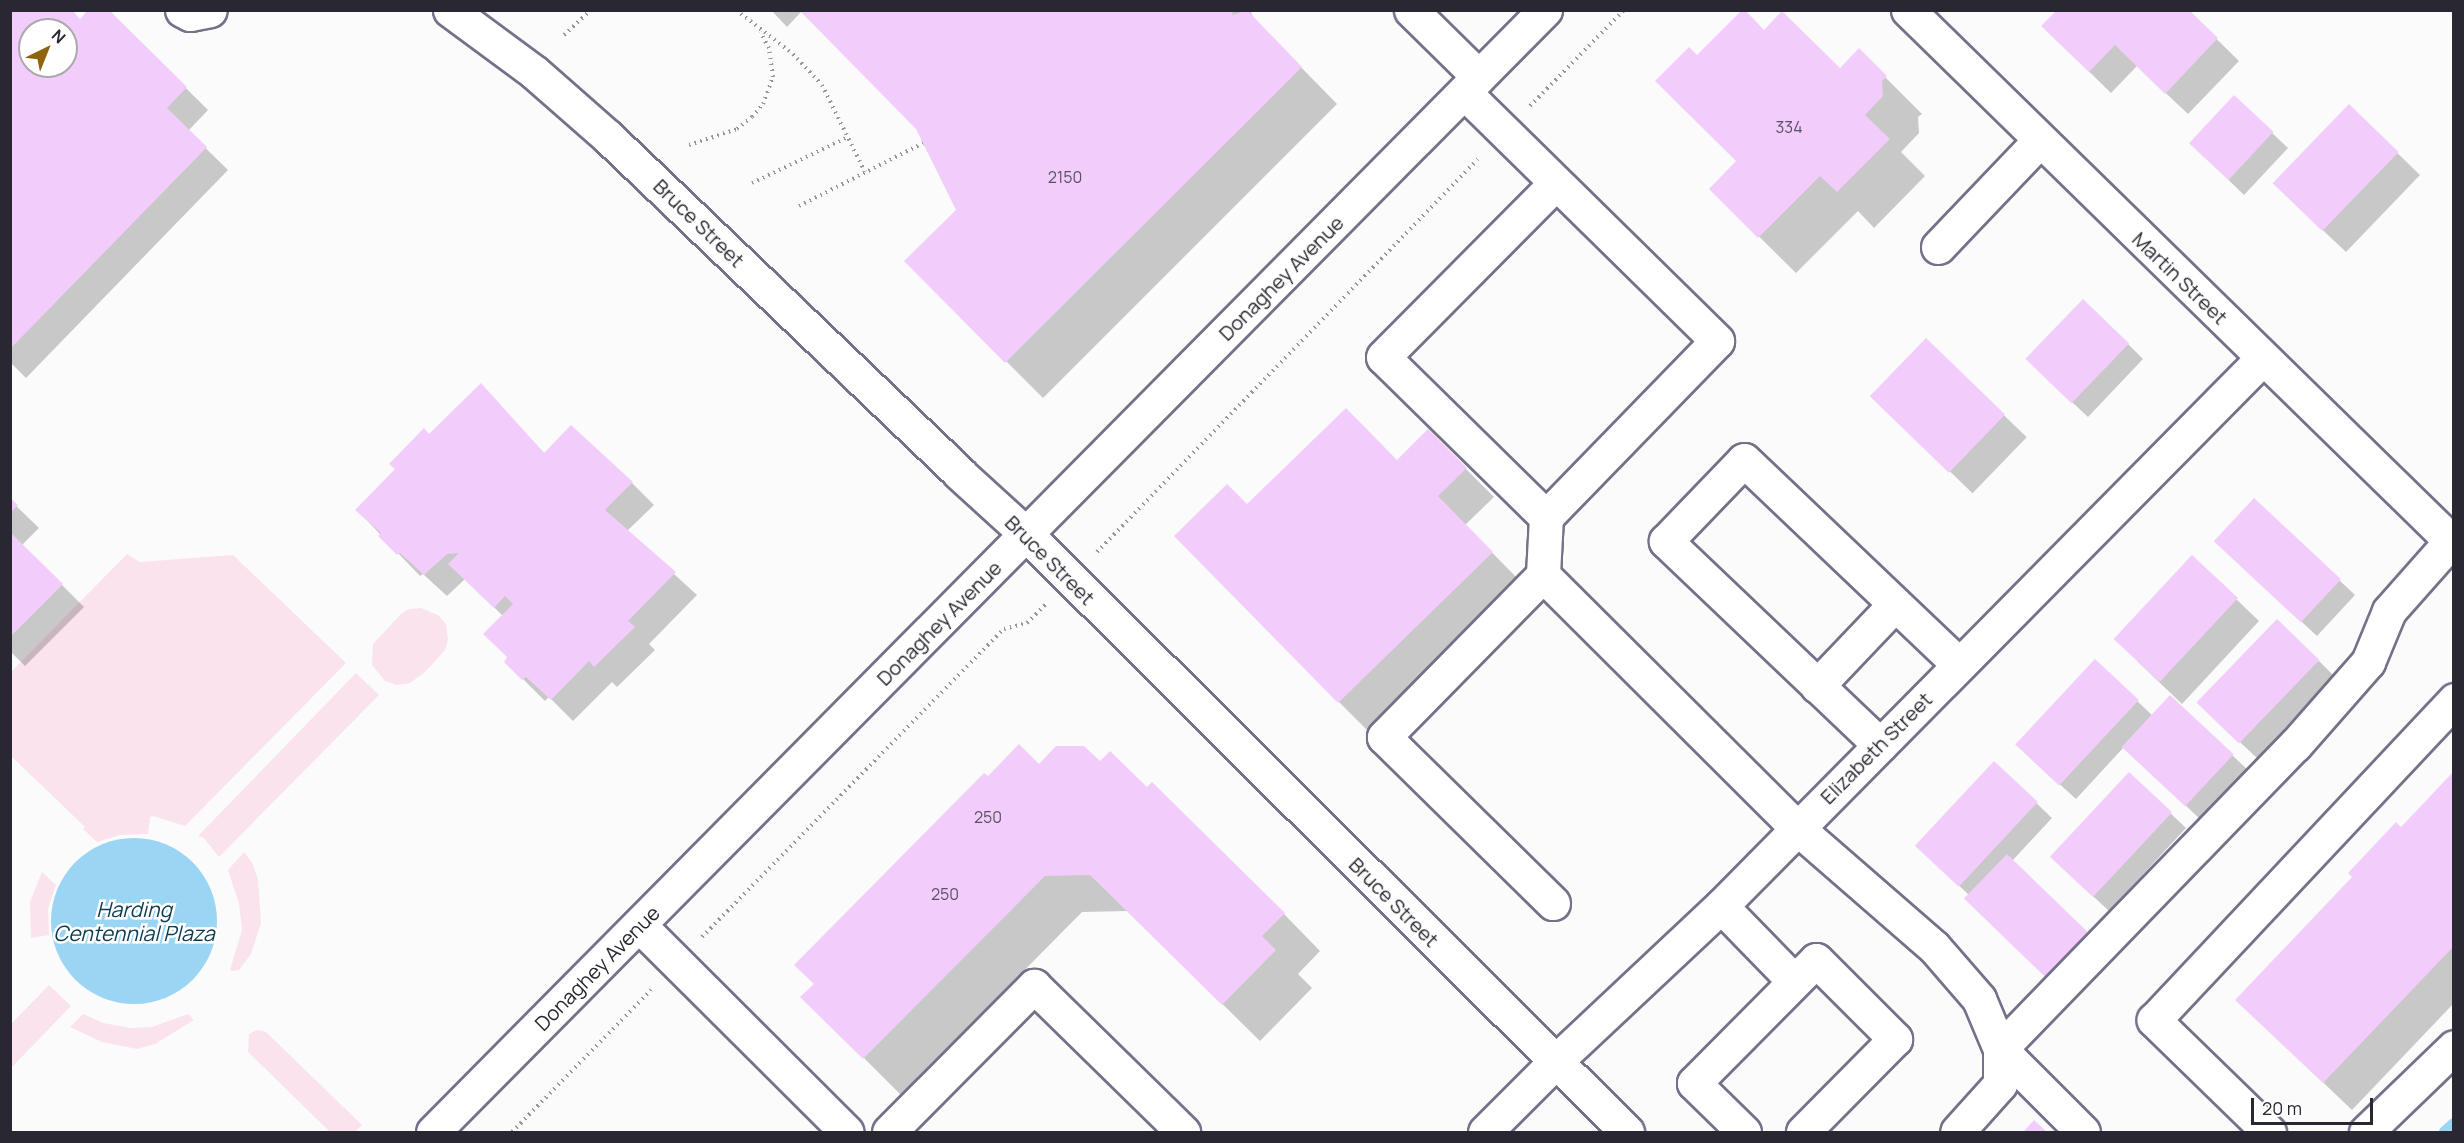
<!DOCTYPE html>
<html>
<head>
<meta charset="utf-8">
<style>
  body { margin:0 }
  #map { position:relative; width:2464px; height:1143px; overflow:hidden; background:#fbfbfb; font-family:Manrope,sans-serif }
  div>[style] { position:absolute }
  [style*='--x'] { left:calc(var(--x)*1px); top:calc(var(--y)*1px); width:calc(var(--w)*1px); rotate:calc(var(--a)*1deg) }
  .green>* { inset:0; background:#fae3ed }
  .water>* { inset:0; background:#9bd5f4 }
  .round { border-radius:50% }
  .shadow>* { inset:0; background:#0003; transform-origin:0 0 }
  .stream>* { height:12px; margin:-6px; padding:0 6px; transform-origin:6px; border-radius:6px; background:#9bd5f4 }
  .building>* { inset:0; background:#f2cdfb; transform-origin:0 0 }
  .path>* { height:4px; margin-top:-2px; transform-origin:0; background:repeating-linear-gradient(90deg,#96959a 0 1.5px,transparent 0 6px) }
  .roads { filter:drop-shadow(2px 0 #747189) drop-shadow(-2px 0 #747189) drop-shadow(0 2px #747189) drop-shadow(0 -2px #747189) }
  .minor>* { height:33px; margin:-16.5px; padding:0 16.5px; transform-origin:16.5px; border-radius:16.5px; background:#fff }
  span { translate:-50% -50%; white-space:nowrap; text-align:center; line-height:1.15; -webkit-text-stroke:5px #fff; paint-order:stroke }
  .number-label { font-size:16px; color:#5b5164 }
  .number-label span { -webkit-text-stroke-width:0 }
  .street-label { font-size:20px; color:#292832 }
  .water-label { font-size:21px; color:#0a3b50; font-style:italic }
  .frame { position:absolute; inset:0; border:12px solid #292832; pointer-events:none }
  .north { position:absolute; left:18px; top:18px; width:60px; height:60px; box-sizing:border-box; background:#fff; border:2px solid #a9a9ad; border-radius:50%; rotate:43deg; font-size:16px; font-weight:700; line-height:24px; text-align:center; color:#292832 }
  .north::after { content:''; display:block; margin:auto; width:21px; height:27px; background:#90640c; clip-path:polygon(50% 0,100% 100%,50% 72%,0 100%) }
  .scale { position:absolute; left:2251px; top:1098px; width:122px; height:27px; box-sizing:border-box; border:3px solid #292832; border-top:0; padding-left:8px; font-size:18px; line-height:21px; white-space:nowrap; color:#292832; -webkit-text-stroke:4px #fff; paint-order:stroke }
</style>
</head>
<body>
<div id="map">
  <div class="green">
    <div style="clip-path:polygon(127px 554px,140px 562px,233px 555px,346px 663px,185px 826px,153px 816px,150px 817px,148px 834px,120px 835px,97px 842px,83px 829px,85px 827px,11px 756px,11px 672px)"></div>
    <div style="clip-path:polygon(421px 608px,438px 615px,446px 624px,448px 640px,445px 650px,425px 672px,410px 683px,397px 685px,385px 681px,372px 665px,373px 644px,401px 614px,409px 609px)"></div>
    <div style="clip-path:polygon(356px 673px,379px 695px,219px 857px,204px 838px,198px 836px)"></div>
    <div style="clip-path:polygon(244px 852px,253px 864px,258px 880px,261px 923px,251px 954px,239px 970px,233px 971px,230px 970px,242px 930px,239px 904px,228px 870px)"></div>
    <div style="clip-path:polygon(42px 872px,56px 885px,48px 909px,49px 935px,31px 938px,30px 902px)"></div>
    <div style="clip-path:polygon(49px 985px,71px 1006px,11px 1068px,11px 1024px)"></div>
    <div style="clip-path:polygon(83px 1014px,103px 1023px,131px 1028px,152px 1027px,188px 1014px,194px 1020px,155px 1044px,137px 1049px,102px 1042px,70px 1027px)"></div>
    <div style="clip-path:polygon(257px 1030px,266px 1032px,362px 1125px,355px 1132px,330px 1132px,248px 1052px,249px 1034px)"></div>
  </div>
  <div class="water">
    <div class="round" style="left:51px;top:838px;width:166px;height:166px"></div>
  </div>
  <div class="shadow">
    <div style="clip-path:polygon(evenodd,107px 10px,208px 110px,188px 131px,228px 170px,26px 378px,10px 362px,10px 12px,81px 21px,107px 10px,30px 30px,66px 30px,66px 66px,30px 66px,30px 30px)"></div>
    <div style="clip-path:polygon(771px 10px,1250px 10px,1254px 19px,1337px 104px,1043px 398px,906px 261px,957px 210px,917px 128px,802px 11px,787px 27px)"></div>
    <div style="clip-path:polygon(2187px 10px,2239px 61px,2188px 114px,2137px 66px,2111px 93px,2065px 48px)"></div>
    <div style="clip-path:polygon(1764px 32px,1840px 70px,1859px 51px,1922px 114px,1918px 117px,1919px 133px,1901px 152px,1925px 176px,1874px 228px,1858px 211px,1796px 273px,1711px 189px,1738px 161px,1697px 57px)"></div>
    <div style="clip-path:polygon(2234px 97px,2288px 148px,2244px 195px,2206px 158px)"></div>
    <div style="clip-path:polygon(2349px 106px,2420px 175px,2346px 252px,2296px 205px)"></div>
    <div style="left:1926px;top:340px;width:140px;height:78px;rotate:44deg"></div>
    <div style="clip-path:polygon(2128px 344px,2143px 359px,2088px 417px,2043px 375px)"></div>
    <div style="clip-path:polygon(481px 385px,545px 454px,571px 427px,632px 483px,654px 505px,627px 531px,697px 595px,649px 644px,655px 650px,617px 687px,612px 682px,573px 721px,549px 697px,545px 701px,506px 662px,508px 657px,503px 616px,465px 579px,447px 596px,423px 574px,420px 576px,357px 510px)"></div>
    <div style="clip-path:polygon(1428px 431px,1494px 497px,1465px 525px,1520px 581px,1367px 730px,1339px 702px,1247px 506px,1397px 462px)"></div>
    <div style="clip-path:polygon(10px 500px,39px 528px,22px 545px,84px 607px,25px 666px,10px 651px)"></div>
    <div style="clip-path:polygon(2254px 500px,2355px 595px,2317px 636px,2231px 556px)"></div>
    <div style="clip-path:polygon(2192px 557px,2259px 621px,2182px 704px,2137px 661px)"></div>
    <div style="clip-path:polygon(2095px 661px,2153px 716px,2170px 697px,2248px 770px,2201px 820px,2124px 747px,2076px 799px,2032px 759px)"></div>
    <div style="clip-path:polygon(2319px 661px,2334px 676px,2257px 758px,2215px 719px)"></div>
    <div style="clip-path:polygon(1100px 763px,1284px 914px,1320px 951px,1298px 974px,1312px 988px,1260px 1041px,1128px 911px,1082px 912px,901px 1095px,803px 997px,988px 778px,1039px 766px)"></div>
    <div style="clip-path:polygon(1994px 763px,2052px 818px,2012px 861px,1970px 896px,1932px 860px)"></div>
    <div style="clip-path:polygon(2129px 774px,2186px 828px,2109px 911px,2067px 872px)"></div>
    <div style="clip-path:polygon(2454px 774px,2454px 1003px,2352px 1110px,2265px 1027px,2401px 829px)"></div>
  </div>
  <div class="stream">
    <div style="--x:2445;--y:1132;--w:12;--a:-42"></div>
  </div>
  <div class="building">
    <div style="clip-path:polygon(evenodd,10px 10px,72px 10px,80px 19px,88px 10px,109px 10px,187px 87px,167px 108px,207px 147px,10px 349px,10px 10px,30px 30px,66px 30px,66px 66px,30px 66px,30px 30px)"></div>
    <div style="clip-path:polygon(799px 10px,1231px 10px,1233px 15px,1247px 10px,1302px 67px,1005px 363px,904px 261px,956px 210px,916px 129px)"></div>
    <div style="clip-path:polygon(1742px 10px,1745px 10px,1764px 30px,1782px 11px,1840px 68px,1859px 48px,1887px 76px,1882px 81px,1883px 96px,1865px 115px,1890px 139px,1837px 192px,1820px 176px,1758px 238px,1709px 189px,1736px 161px,1655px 81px,1689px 47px,1697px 55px)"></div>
    <div style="clip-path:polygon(2057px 10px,2189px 10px,2218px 38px,2165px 94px,2115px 45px,2089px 72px,2041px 26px)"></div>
    <div style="left:2234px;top:95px;width:54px;height:66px;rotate:43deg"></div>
    <div style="left:2349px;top:104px;width:69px;height:110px;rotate:44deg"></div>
    <div style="left:2083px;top:299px;width:64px;height:83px;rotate:44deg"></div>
    <div style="left:1926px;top:338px;width:110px;height:81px;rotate:44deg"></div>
    <div style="clip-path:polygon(481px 383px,544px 453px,571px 425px,633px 482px,605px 510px,676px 572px,628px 621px,635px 627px,594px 667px,589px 661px,551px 700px,526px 677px,522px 680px,504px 662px,507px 657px,483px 634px,513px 604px,505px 596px,494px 608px,448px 564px,459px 553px,447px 554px,424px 575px,400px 553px,397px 555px,378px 536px,381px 533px,355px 510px,395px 469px,389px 464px,424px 428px,429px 434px)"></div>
    <div style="clip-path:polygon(1346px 408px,1397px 460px,1428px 429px,1467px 468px,1438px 496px,1493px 552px,1338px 703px,1174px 536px,1227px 484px,1247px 504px)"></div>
    <div style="clip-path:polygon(10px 498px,18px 505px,10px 513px)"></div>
    <div style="left:2254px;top:498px;width:119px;height:59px;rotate:43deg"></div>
    <div style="clip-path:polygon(10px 532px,63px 584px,10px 637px)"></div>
    <div style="left:2192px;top:555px;width:63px;height:115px;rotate:43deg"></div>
    <div style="left:2277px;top:619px;width:59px;height:116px;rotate:44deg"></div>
    <div style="left:2095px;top:659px;width:60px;height:117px;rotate:43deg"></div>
    <div style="left:2170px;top:695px;width:87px;height:71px;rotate:43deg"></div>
    <div style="clip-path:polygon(1019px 744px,1039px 764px,1056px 746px,1084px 746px,1100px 761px,1110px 751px,1147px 787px,1152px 782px,1285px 913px,1262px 936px,1276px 950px,1222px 1005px,1090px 875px,1045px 876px,863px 1059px,800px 997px,814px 984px,794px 965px,984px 773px,988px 776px)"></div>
    <div style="left:1994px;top:761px;width:60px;height:116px;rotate:43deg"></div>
    <div style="clip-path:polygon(2454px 771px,2454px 946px,2323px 1083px,2235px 1000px,2352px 877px,2348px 873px,2396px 822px,2401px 827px)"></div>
    <div style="left:2129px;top:772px;width:59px;height:116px;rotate:43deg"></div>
    <div style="left:2007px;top:854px;width:117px;height:62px;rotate:44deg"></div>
    <div style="clip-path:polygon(2034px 1120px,2047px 1132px,2023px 1132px)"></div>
  </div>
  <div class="path">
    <div style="--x:736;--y:10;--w:72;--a:37.7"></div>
    <div style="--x:793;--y:54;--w:42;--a:46.9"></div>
    <div style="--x:822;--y:85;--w:97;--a:63.7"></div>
    <div style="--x:564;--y:35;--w:37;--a:-43"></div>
    <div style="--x:1530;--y:106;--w:134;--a:-45.6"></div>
    <div style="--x:689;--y:145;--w:51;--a:-18.4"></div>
    <div style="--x:737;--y:129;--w:19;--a:-39"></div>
    <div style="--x:752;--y:117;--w:17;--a:-50"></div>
    <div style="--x:763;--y:104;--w:29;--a:-70"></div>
    <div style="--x:773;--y:77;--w:29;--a:-98"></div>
    <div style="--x:769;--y:48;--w:18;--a:-119"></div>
    <div style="--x:752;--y:183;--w:106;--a:-25.6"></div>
    <div style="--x:799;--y:206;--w:139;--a:-26.9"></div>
    <div style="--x:1097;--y:552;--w:547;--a:-45.89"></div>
    <div style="--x:702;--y:937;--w:431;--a:-45.6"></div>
    <div style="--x:1004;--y:629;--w:24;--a:-15"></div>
    <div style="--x:1027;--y:623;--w:27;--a:-45"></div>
    <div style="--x:512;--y:1132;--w:199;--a:-45.6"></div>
  </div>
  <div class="roads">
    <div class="minor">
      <div style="--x:182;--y:10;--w:9;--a:27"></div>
      <div style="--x:190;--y:14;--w:20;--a:-11"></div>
      <div style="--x:450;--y:10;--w:104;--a:36.4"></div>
      <div style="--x:534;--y:72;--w:98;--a:41.3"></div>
      <div style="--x:608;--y:137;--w:486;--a:43.7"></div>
      <div style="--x:959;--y:473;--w:91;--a:42.3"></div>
      <div style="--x:1026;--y:534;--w:848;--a:44.86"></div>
      <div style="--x:1411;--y:10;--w:95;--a:44.6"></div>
      <div style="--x:1908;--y:10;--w:764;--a:44.36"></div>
      <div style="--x:1464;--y:92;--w:355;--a:44.5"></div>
      <div style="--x:1717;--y:341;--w:245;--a:134.2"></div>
      <div style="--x:1546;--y:517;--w:58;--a:93"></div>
      <div style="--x:1543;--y:575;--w:227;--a:134.5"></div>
      <div style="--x:1384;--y:737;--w:237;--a:44.5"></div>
      <div style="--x:1938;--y:247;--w:146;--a:-46.4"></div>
      <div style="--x:1546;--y:517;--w:228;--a:-135.5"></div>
      <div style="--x:1383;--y:357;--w:245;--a:-45.2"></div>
      <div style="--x:1543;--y:575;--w:359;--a:44.9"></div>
      <div style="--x:1797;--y:828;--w:181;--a:41"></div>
      <div style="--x:1934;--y:947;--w:69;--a:49.1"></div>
      <div style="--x:1979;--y:999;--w:54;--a:67.2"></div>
      <div style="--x:2000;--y:1049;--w:35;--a:90"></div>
      <div style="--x:2000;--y:1084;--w:64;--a:131.9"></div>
      <div style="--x:1817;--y:686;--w:113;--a:-46.4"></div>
      <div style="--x:1880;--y:745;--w:296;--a:-136.4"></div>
      <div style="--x:1666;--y:541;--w:112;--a:-46.1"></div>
      <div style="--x:1744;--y:460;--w:297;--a:43.6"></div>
      <div style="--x:1721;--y:906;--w:105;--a:45.8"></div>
      <div style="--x:639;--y:925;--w:293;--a:44.9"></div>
      <div style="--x:433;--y:1132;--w:1580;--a:-45.26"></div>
      <div style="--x:889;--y:1132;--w:206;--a:-45.2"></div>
      <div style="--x:1034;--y:986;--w:209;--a:44.4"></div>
      <div style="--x:1485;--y:1132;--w:99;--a:-45"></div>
      <div style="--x:1555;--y:1062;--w:228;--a:-43.2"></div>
      <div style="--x:1721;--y:906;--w:769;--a:-45.32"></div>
      <div style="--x:1744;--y:1132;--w:70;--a:-135.6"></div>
      <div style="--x:1694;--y:1083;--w:173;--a:-45.2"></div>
      <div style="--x:1816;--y:960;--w:112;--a:45"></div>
      <div style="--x:1895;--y:1039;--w:131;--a:134.7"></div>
      <div style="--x:2083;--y:1132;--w:117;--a:-135"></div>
      <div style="--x:2000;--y:1049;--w:424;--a:-45.9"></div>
      <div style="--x:2295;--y:745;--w:111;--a:-48.7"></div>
      <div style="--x:2368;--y:662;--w:55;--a:-67.6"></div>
      <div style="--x:2389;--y:611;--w:94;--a:-48.5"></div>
      <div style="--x:2269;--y:1132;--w:161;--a:-135.8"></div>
      <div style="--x:2154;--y:1020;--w:439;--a:-46.8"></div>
      <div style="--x:2366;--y:1132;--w:122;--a:-44"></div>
    </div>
  </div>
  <div class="number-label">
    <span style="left:1789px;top:127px">334</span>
    <span style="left:1065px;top:177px">2150</span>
    <span style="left:988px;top:817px">250</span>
    <span style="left:945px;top:894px">250</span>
  </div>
  <div class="street-label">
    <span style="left:699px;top:223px;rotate:44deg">Bruce Street</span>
    <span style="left:1281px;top:278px;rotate:-45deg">Donaghey Avenue</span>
    <span style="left:2180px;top:278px;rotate:44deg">Martin Street</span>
    <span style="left:1050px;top:560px;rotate:45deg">Bruce Street</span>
    <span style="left:939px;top:623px;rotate:-45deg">Donaghey Avenue</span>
    <span style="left:1876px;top:748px;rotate:-45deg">Elizabeth Street</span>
    <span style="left:1394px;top:902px;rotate:45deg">Bruce Street</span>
    <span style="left:597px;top:968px;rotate:-45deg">Donaghey Avenue</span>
  </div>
  <div class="water-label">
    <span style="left:134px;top:921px">Harding<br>Centennial Plaza</span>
  </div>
  <div class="frame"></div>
  <div class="north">N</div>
  <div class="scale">20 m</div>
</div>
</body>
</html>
